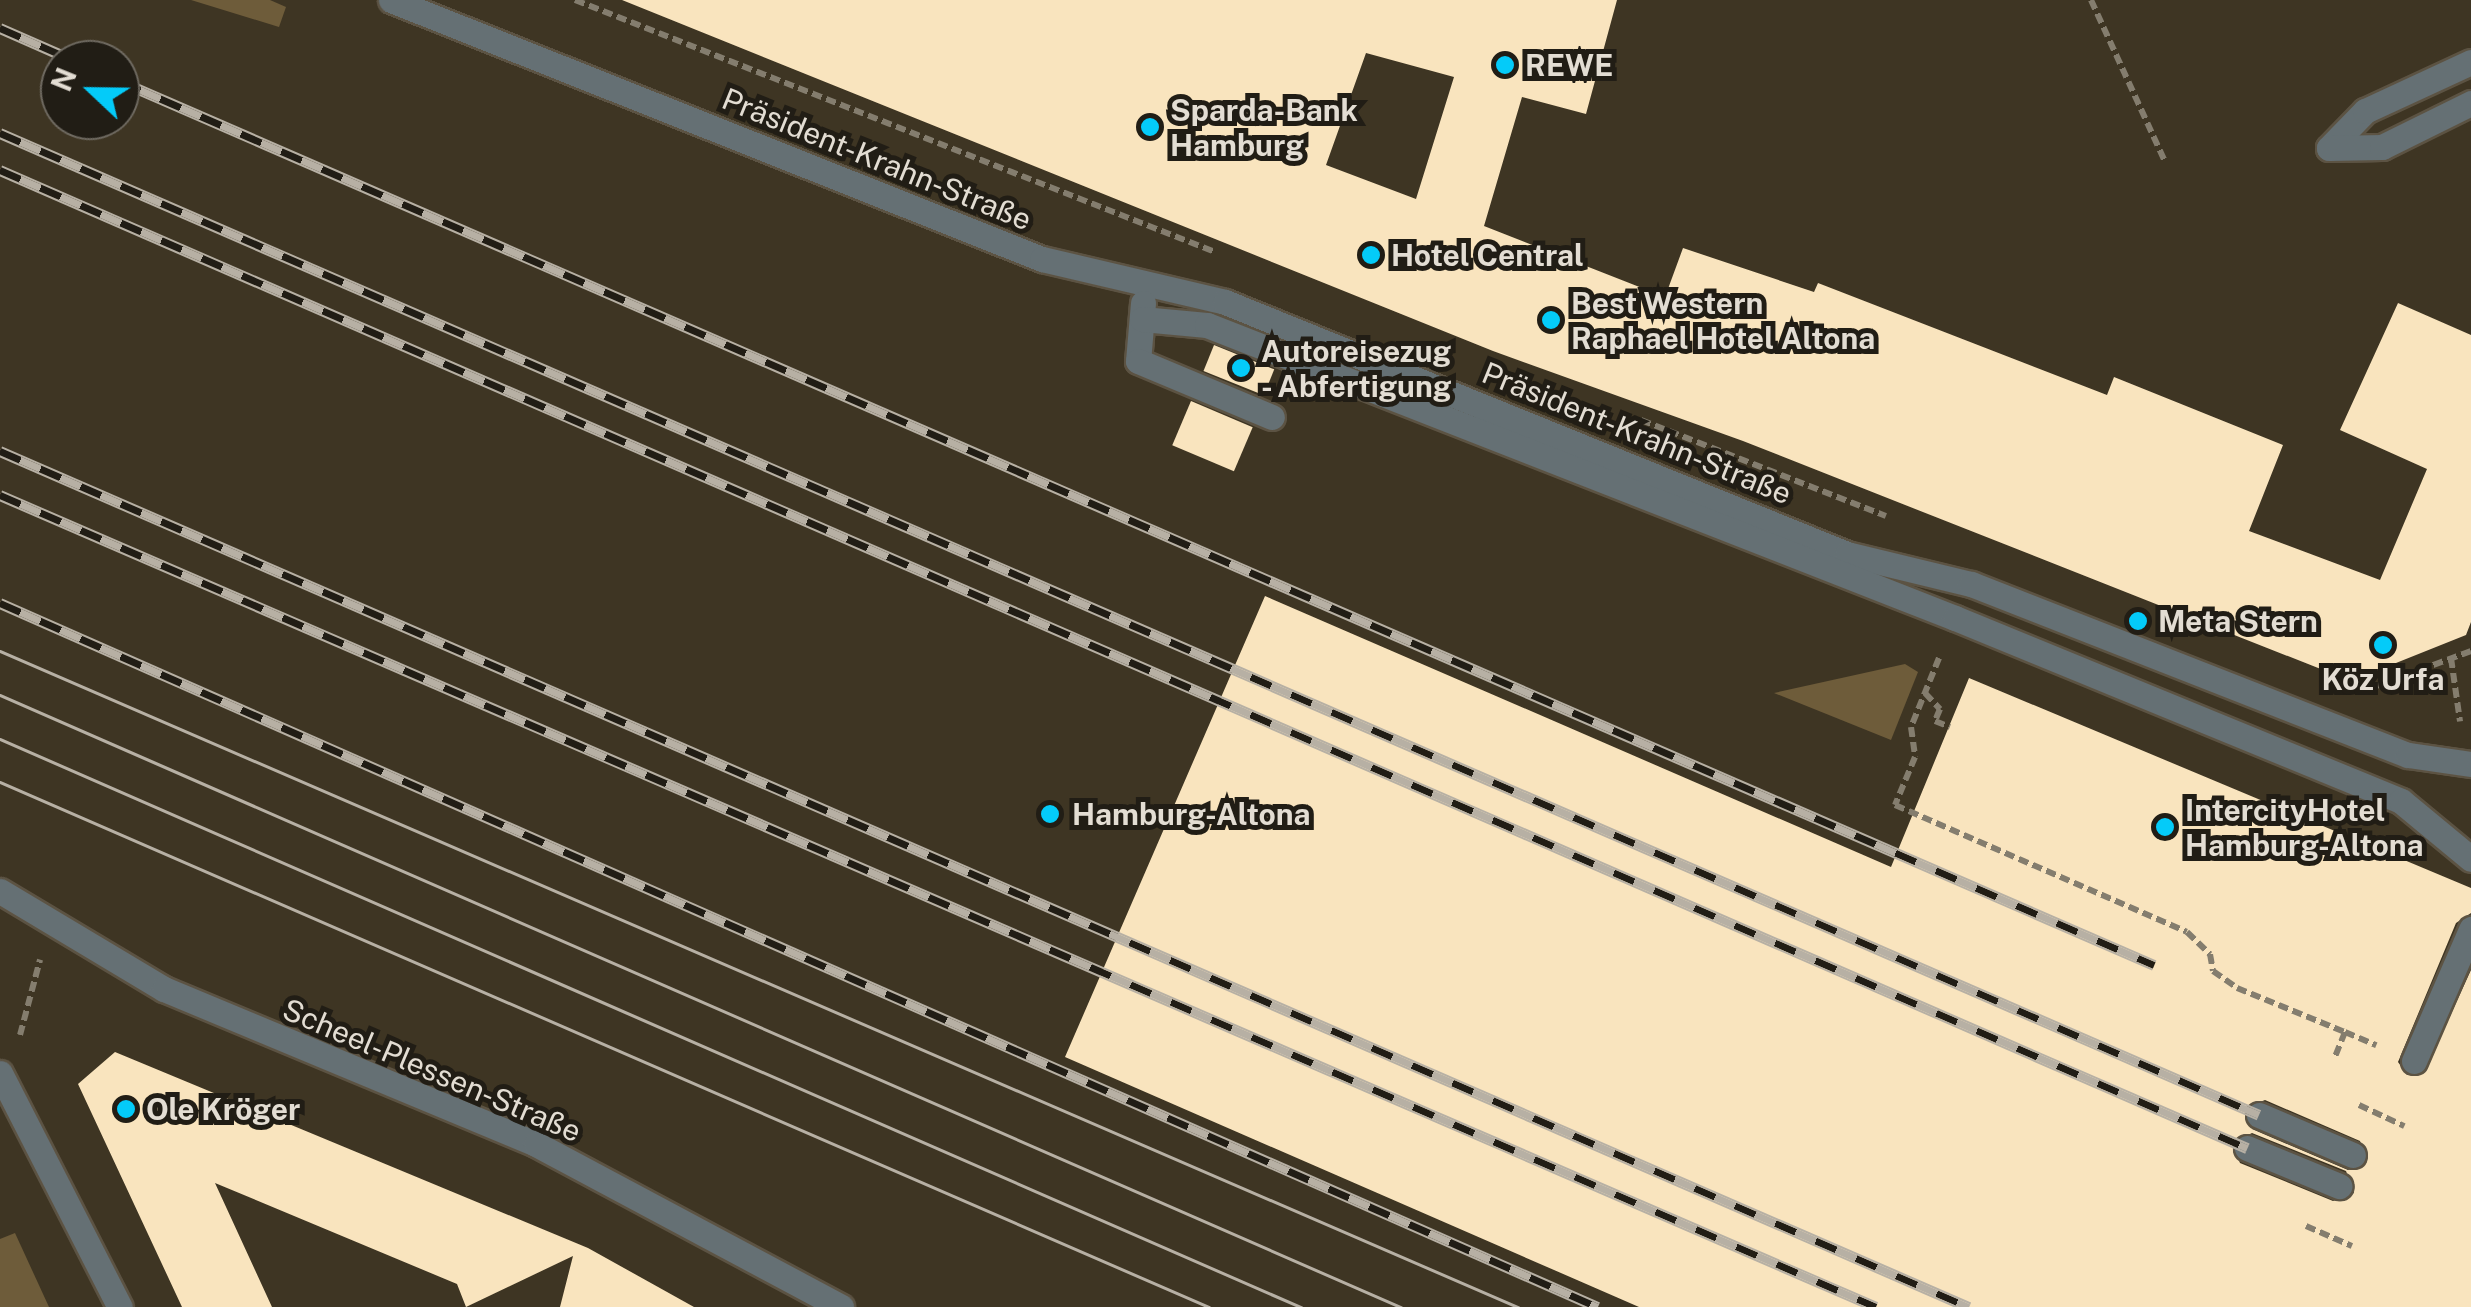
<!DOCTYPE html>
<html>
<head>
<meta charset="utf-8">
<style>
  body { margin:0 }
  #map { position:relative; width:2471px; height:1307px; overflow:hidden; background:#3e3523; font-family:"Public Sans",sans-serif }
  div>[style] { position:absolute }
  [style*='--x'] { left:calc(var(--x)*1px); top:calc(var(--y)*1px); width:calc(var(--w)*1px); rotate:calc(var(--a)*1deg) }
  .green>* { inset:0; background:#6e5c3a }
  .building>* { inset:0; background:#f9e4be; transform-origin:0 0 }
  .path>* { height:6px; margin-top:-3px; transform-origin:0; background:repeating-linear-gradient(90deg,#847d6e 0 10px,transparent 0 15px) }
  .roads { filter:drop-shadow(2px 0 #5c5343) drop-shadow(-2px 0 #5c5343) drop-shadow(0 2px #5c5343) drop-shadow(0 -2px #5c5343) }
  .minor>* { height:25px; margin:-12.5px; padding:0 12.5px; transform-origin:12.5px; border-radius:12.5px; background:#657074 }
  .tram>* { height:2.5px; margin:-1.25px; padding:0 1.25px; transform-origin:1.25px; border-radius:1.25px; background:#b7b0a4 }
  .rail>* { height:11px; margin-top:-5.5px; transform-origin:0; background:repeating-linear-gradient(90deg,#211d15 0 22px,#b7b0a4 0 44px); box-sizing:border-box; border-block:2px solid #b7b0a4 }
  .dots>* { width:28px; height:28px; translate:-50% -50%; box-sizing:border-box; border:5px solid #211d15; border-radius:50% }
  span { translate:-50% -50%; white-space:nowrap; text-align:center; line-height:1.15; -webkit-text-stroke:10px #211d15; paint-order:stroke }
  .poi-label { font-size:30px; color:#e3ddd3; font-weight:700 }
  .left { translate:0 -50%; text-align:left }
  .street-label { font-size:30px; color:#e3ddd3 }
  .north { position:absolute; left:40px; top:40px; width:100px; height:100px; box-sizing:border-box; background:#211d15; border:2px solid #6f6a61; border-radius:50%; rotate:292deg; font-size:28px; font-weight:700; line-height:40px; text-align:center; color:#e3ddd3 }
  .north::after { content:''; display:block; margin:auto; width:35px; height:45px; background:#04cbf9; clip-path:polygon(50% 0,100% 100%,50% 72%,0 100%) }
</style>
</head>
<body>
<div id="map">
  <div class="green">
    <div style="clip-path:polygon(191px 0,270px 0,286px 7px,279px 27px)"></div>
    <div style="clip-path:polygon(1905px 664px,1918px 672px,1891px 740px,1774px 693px)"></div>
    <div style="clip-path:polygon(15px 1233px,49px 1307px,0 1307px,0 1239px)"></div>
  </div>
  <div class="building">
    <div style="clip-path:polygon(evenodd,622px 0,1617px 0,1586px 114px,1522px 97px,1484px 226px,1665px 297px,1683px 248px,1814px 292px,1818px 283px,2107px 395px,2114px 377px,2283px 445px,2249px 531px,2380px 580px,2427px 469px,2340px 430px,2398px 303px,2471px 335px,2471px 622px,2466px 635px,2351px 681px,1743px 441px,1493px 351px,622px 0,1366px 53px,1454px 77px,1416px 199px,1326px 165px,1366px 53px)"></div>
    <div style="left:1214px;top:345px;width:65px;height:28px;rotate:22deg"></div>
    <div style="left:1191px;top:401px;width:67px;height:48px;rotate:23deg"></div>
    <div style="clip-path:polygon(evenodd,1265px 596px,1891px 867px,1969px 678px,2471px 888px,2471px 913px,2456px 923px,2398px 1062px,2407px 1075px,2424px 1073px,2471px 970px,2471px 1307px,1639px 1307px,1065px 1057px,1265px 596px,2265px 1100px,2360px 1141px,2367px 1162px,2348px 1170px,2252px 1129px,2245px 1108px,2265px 1100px,1265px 596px,2252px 1133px,2346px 1171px,2354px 1193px,2333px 1201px,2240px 1163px,2232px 1143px,2252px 1133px)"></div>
    <div style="clip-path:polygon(115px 1052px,588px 1248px,694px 1307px,560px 1307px,573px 1256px,466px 1307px,457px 1284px,215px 1183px,272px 1307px,182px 1307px,78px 1084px)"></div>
  </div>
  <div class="path">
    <div style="--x:575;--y:0;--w:688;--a:21.49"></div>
    <div style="--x:2091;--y:0;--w:178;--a:65.4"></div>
    <div style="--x:1641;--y:420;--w:263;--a:21.4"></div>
    <div style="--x:1939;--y:658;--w:74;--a:112.1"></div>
    <div style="--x:1911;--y:727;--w:30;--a:82"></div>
    <div style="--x:1915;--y:757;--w:52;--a:112.6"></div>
    <div style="--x:1895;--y:805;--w:318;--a:23.5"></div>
    <div style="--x:2187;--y:932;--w:32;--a:44"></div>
    <div style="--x:2210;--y:954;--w:17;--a:80"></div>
    <div style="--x:2213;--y:971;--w:29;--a:35"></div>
    <div style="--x:2237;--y:988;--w:117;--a:22.2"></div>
    <div style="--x:2345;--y:1032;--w:29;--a:112"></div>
    <div style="--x:2451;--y:658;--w:64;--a:81.9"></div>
    <div style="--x:2363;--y:691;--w:115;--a:-20.3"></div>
    <div style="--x:1925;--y:693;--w:22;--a:47"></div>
    <div style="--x:1940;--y:709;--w:13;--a:113"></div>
    <div style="--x:1935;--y:721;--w:16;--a:22"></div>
    <div style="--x:2345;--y:1032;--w:34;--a:23"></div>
    <div style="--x:20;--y:1035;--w:78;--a:-75.1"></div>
    <div style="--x:2359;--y:1105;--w:50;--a:25"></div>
    <div style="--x:2306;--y:1226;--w:50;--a:23.5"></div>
  </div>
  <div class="roads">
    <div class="minor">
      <div style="--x:391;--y:0;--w:701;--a:21.7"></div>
      <div style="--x:1042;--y:259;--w:188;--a:13.2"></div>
      <div style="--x:1225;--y:302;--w:671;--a:22.06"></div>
      <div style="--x:1847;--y:554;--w:128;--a:13.6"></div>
      <div style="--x:1971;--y:584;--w:469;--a:21.4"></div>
      <div style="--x:2408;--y:755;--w:64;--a:8.1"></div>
      <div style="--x:2329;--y:148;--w:52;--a:-45.8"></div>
      <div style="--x:2365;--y:111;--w:117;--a:-24.8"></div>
      <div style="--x:2329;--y:148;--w:53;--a:-1.1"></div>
      <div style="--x:2382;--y:147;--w:99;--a:-26.3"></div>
      <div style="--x:1143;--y:303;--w:58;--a:94.9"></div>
      <div style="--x:1138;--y:361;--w:145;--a:22.7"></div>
      <div style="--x:1142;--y:319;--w:65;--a:5.3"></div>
      <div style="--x:1207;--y:325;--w:803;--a:21.39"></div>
      <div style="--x:1955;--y:618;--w:482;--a:22.3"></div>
      <div style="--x:2401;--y:801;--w:91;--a:39.6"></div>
      <div style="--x:0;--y:891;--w:191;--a:30.9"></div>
      <div style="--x:164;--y:989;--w:403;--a:22.6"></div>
      <div style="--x:536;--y:1144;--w:346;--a:28.1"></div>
      <div style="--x:2414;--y:1061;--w:144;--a:-66.6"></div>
      <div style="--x:0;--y:1073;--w:263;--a:62.9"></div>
      <div style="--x:2259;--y:1115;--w:102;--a:23.1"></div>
      <div style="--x:2247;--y:1148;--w:100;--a:22.4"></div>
    </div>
  </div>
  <div class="tram">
    <div style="--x:0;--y:651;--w:1654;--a:23.37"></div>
    <div style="--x:0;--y:695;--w:1529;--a:23.6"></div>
    <div style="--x:0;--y:739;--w:1420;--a:23.59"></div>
    <div style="--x:0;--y:782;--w:1318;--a:23.47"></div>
  </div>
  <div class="rail">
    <div style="--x:0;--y:28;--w:80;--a:23.7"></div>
    <div style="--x:120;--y:81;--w:2218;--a:23.49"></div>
    <div style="--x:0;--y:133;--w:2463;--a:23.49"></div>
    <div style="--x:0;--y:170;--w:2451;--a:23.52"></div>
    <div style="--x:0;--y:451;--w:2147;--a:23.5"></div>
    <div style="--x:0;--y:495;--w:2044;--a:23.4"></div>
    <div style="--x:0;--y:603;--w:1746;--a:23.78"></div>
  </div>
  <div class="dots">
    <div style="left:1505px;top:65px;background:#04cbf9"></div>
    <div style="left:1150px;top:127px;background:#04cbf9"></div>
    <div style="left:1371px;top:255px;background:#04cbf9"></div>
    <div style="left:1551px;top:320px;background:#04cbf9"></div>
    <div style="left:1241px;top:368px;background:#04cbf9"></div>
    <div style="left:2138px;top:621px;background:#04cbf9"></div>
    <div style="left:2383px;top:645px;background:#04cbf9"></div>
    <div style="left:1050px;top:814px;background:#04cbf9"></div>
    <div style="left:2165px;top:827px;background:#04cbf9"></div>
    <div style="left:126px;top:1109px;background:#04cbf9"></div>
  </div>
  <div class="poi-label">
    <span class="left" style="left:1525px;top:65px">REWE</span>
    <span class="left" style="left:1170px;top:127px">Sparda-Bank<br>Hamburg</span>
    <span class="left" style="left:1391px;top:255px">Hotel Central</span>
    <span class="left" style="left:1571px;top:320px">Best Western<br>Raphael Hotel Altona</span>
    <span class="left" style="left:1261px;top:368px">Autoreisezug<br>- Abfertigung</span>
    <span class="left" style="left:2158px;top:621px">Meta Stern</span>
    <span style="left:2383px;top:679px">Köz Urfa</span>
    <span class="left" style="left:2185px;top:827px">IntercityHotel<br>Hamburg-Altona</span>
    <span class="left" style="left:1072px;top:814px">Hamburg-Altona</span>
    <span class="left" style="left:146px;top:1109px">Ole Kröger</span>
  </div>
  <div class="street-label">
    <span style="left:877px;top:159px;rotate:22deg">Präsident-Krahn-Straße</span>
    <span style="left:1637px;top:433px;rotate:22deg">Präsident-Krahn-Straße</span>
    <span style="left:432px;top:1070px;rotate:23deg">Scheel-Plessen-Straße</span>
  </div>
  <div class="north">N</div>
</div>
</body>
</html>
